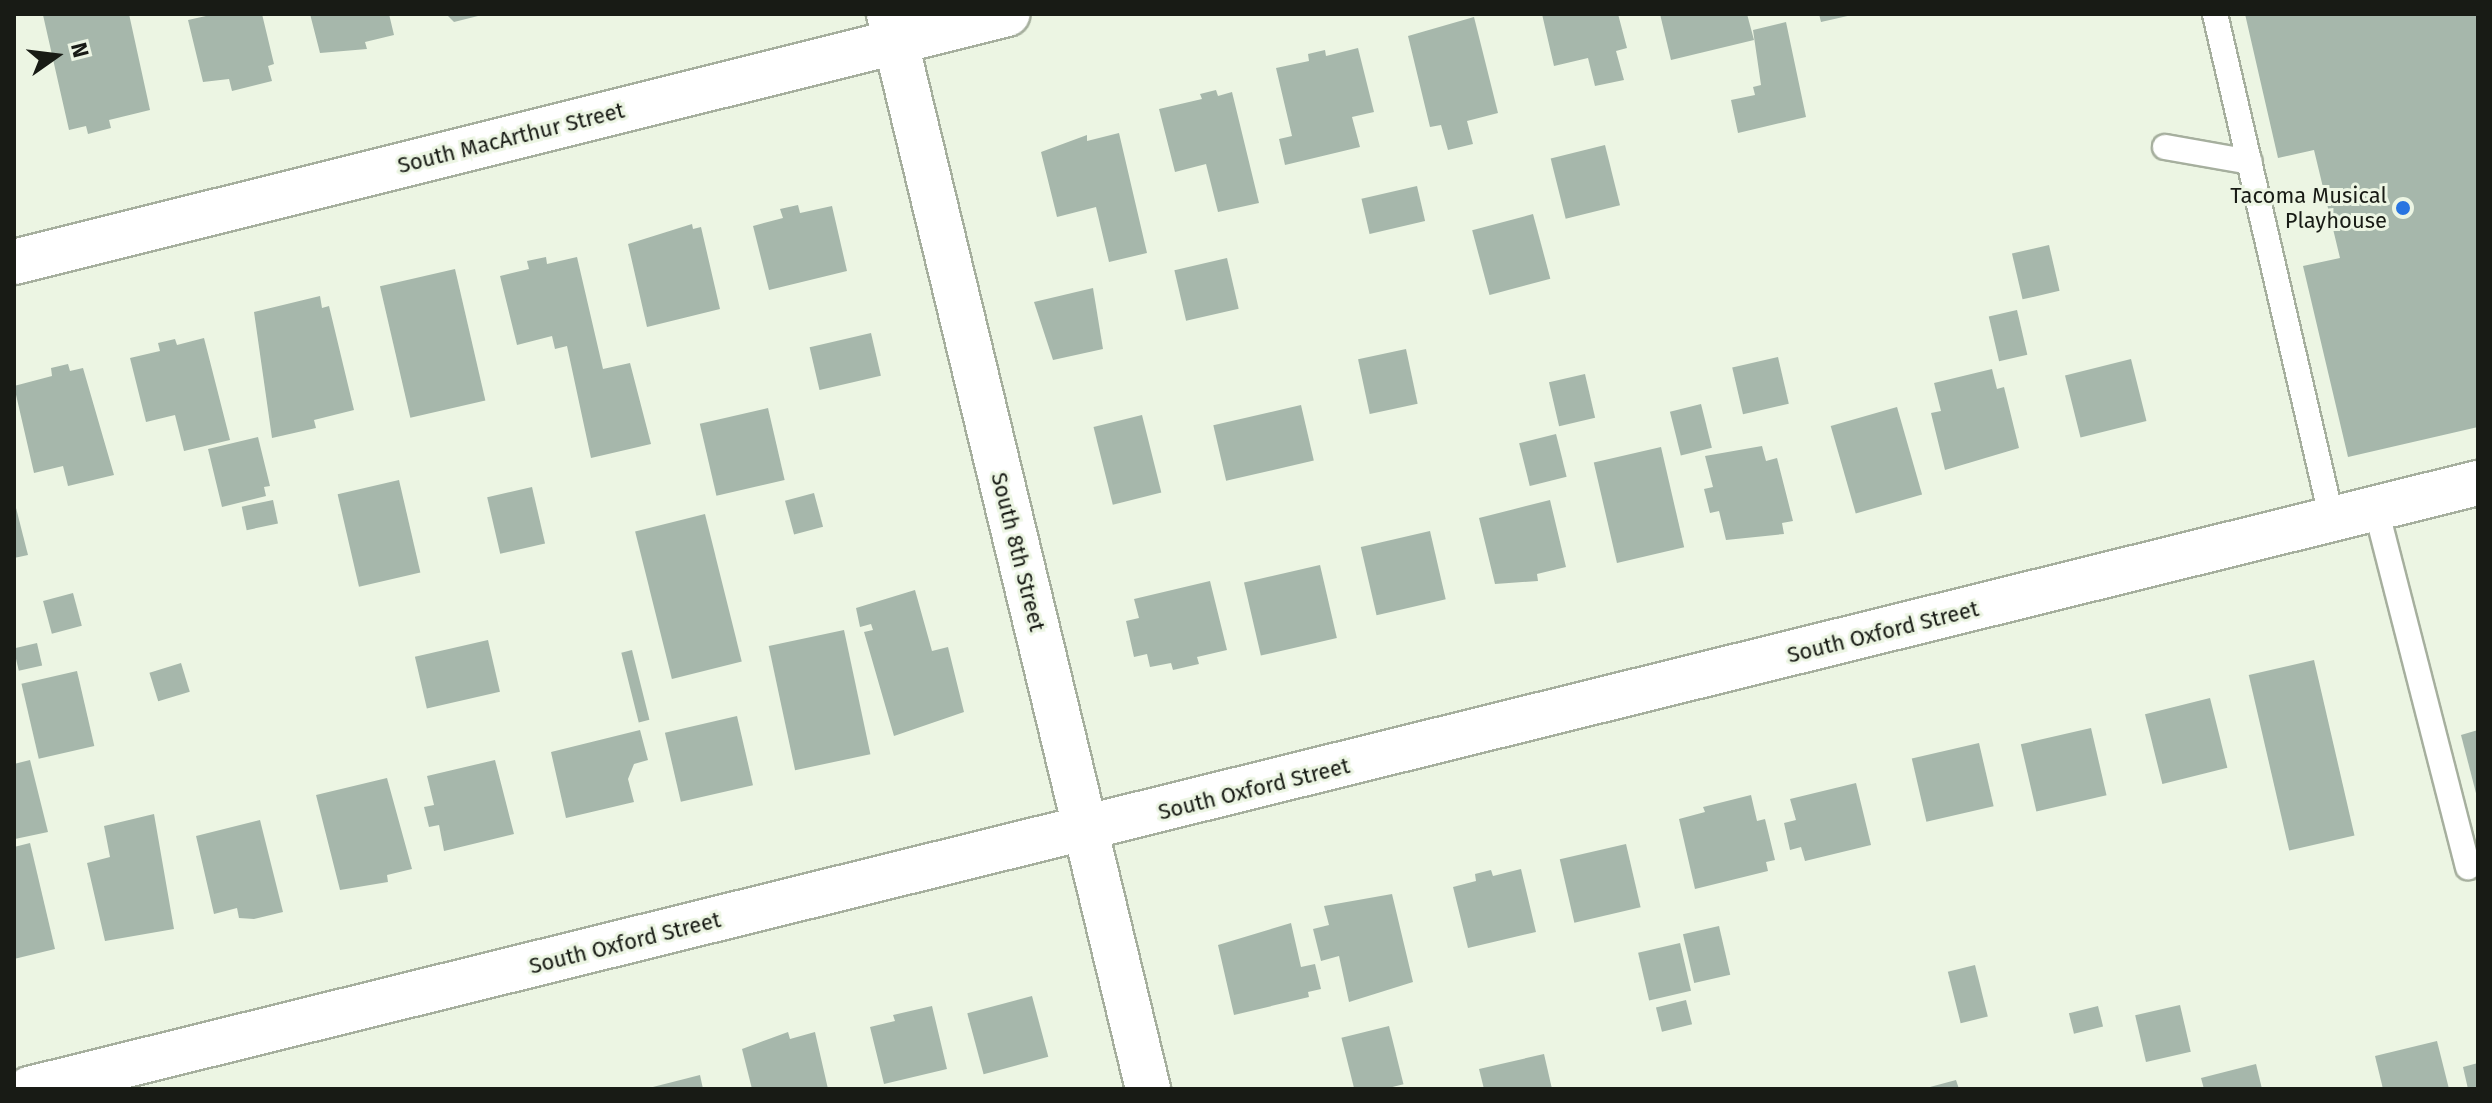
<!DOCTYPE html>
<html>
<head>
<meta charset="utf-8">
<style>
  body { margin:0 }
  #map { position:relative; width:2492px; height:1103px; overflow:hidden; background:#ecf5e3; font-family:"Fira Sans",sans-serif }
  div>[style] { position:absolute }
  [style*='--x'] { left:calc(var(--x)*1px); top:calc(var(--y)*1px); width:calc(var(--w)*1px); rotate:calc(var(--a)*1deg) }
  .building>* { inset:0; background:#a6b7ab; transform-origin:0 0 }
  .roads { filter:drop-shadow(2px 0 #a6af9e) drop-shadow(-2px 0 #a6af9e) drop-shadow(0 2px #a6af9e) drop-shadow(0 -2px #a6af9e) }
  .service>* { height:24px; margin:-12px; padding:0 12px; transform-origin:12px; border-radius:12px; background:#fff }
  .minor>* { height:44px; margin:-22px; padding:0 22px; transform-origin:22px; border-radius:22px; background:#fff }
  .dots>* { width:22px; height:22px; translate:-50% -50%; box-sizing:border-box; border:4px solid #ecf5e3; border-radius:50% }
  span { translate:-50% -50%; white-space:nowrap; text-align:center; line-height:1.15; -webkit-text-stroke:6px #ecf5e3; paint-order:stroke }
  .street-label { font-size:22px; color:#181b15 }
  .poi-label { font-size:22px; color:#181b15 }
  .right { translate:-100% -50%; text-align:right }
  .frame { position:absolute; inset:0; border:16px solid #181b15; pointer-events:none }
  .north { position:absolute; left:16px; top:16px; width:80px; height:80px; -webkit-text-stroke:6px #ecf5e3; paint-order:stroke; rotate:76deg; font-size:22px; font-weight:700; line-height:32px; text-align:center; color:#181b15 }
  .north::after { content:''; display:block; margin:auto; width:28px; height:36px; background:#181b15; clip-path:polygon(50% 0,100% 100%,50% 72%,0 100%) }
</style>
</head>
<body>
<div id="map">
  <div class="building">
    <div style="clip-path:polygon(129px 14px,150px 110px,109px 120px,111px 128px,88px 134px,86px 126px,69px 130px,43px 15px)"></div>
    <div style="clip-path:polygon(215px 14px,262px 14px,274px 64px,268px 66px,272px 81px,232px 91px,229px 79px,203px 82px,188px 20px)"></div>
    <div style="clip-path:polygon(310px 14px,389px 14px,394px 35px,365px 42px,367px 49px,320px 53px)"></div>
    <div style="clip-path:polygon(446px 14px,482px 14px,482px 15px,454px 22px)"></div>
    <div style="clip-path:polygon(1542px 14px,1618px 14px,1627px 48px,1616px 51px,1624px 80px,1595px 86px,1588px 58px,1554px 66px)"></div>
    <div style="clip-path:polygon(1660px 14px,1747px 14px,1754px 40px,1671px 60px)"></div>
    <div style="clip-path:polygon(1819px 14px,1852px 14px,1852px 15px,1821px 22px)"></div>
    <div style="clip-path:polygon(2245px 14px,2478px 14px,2478px 427px,2348px 457px,2303px 266px,2340px 258px,2314px 150px,2278px 158px)"></div>
    <div style="clip-path:polygon(1474px 17px,1498px 113px,1467px 121px,1473px 144px,1448px 150px,1441px 125px,1430px 127px,1408px 36px)"></div>
    <div style="clip-path:polygon(1786px 22px,1806px 117px,1738px 133px,1731px 100px,1755px 95px,1753px 87px,1761px 85px,1753px 30px)"></div>
    <div style="clip-path:polygon(1358px 48px,1374px 112px,1352px 117px,1360px 147px,1285px 165px,1279px 139px,1292px 136px,1276px 68px,1309px 61px,1308px 54px,1325px 50px,1326px 56px)"></div>
    <div style="clip-path:polygon(1216px 90px,1218px 96px,1232px 92px,1259px 203px,1218px 212px,1206px 164px,1175px 172px,1159px 109px,1202px 99px,1200px 94px)"></div>
    <div style="clip-path:polygon(1119px 133px,1147px 253px,1109px 262px,1096px 207px,1057px 217px,1041px 152px,1087px 135px,1087px 141px)"></div>
    <div style="left:1605px;top:145px;width:62px;height:56px;rotate:76deg"></div>
    <div style="left:1417px;top:186px;width:36px;height:57px;rotate:77deg"></div>
    <div style="clip-path:polygon(798px 205px,800px 213px,832px 206px,847px 271px,769px 290px,753px 226px,783px 218px,780px 209px)"></div>
    <div style="left:1533px;top:214px;width:67px;height:63px;rotate:75deg"></div>
    <div style="clip-path:polygon(692px 224px,693px 229px,701px 227px,720px 309px,647px 327px,628px 244px)"></div>
    <div style="left:2049px;top:245px;width:47px;height:38px;rotate:77deg"></div>
    <div style="clip-path:polygon(546px 257px,547px 264px,577px 257px,603px 369px,630px 363px,651px 444px,591px 458px,567px 346px,555px 349px,552px 336px,517px 345px,500px 276px,529px 269px,527px 261px)"></div>
    <div style="left:1227px;top:258px;width:52px;height:54px;rotate:77deg"></div>
    <div style="left:455px;top:269px;width:135px;height:77px;rotate:77deg"></div>
    <div style="clip-path:polygon(1093px 288px,1103px 349px,1053px 360px,1034px 302px)"></div>
    <div style="clip-path:polygon(320px 296px,322px 308px,329px 306px,354px 410px,314px 420px,316px 428px,272px 438px,254px 312px)"></div>
    <div style="left:2017px;top:310px;width:46px;height:29px;rotate:77deg"></div>
    <div style="left:871px;top:333px;width:44px;height:63px;rotate:77deg"></div>
    <div style="clip-path:polygon(204px 338px,230px 440px,184px 451px,175px 415px,146px 422px,130px 358px,160px 351px,158px 343px,175px 339px,177px 345px)"></div>
    <div style="left:1406px;top:349px;width:56px;height:49px;rotate:78deg"></div>
    <div style="left:1778px;top:357px;width:48px;height:47px;rotate:77deg"></div>
    <div style="left:2131px;top:359px;width:64px;height:68px;rotate:76deg"></div>
    <div style="clip-path:polygon(68px 364px,70px 371px,83px 368px,114px 475px,68px 486px,63px 466px,34px 473px,14px 386px,52px 376px,51px 368px)"></div>
    <div style="clip-path:polygon(1992px 369px,1997px 389px,2004px 387px,2019px 448px,1945px 470px,1931px 413px,1941px 411px,1934px 383px)"></div>
    <div style="left:1585px;top:374px;width:45px;height:37px;rotate:77deg"></div>
    <div style="left:1701px;top:404px;width:45px;height:32px;rotate:76deg"></div>
    <div style="left:1301px;top:405px;width:57px;height:90px;rotate:77deg"></div>
    <div style="left:1897px;top:407px;width:91px;height:69px;rotate:74deg"></div>
    <div style="left:768px;top:408px;width:74px;height:70px;rotate:77deg"></div>
    <div style="left:1142px;top:415px;width:80px;height:50px;rotate:76deg"></div>
    <div style="left:1556px;top:434px;width:44px;height:38px;rotate:76deg"></div>
    <div style="clip-path:polygon(258px 437px,270px 486px,264px 487px,266px 496px,222px 507px,208px 449px)"></div>
    <div style="clip-path:polygon(1762px 446px,1766px 461px,1777px 458px,1793px 521px,1782px 523px,1784px 534px,1726px 540px,1719px 511px,1710px 513px,1704px 489px,1713px 487px,1705px 456px)"></div>
    <div style="left:1661px;top:447px;width:103px;height:69px;rotate:77deg"></div>
    <div style="left:399px;top:480px;width:95px;height:63px;rotate:77deg"></div>
    <div style="left:532px;top:487px;width:58px;height:46px;rotate:77deg"></div>
    <div style="left:814px;top:493px;width:35px;height:30px;rotate:75deg"></div>
    <div style="clip-path:polygon(14px 500px,28px 555px,14px 558px)"></div>
    <div style="left:273px;top:500px;width:24px;height:32px;rotate:78deg"></div>
    <div style="clip-path:polygon(1550px 500px,1566px 567px,1537px 574px,1538px 581px,1495px 584px,1479px 518px)"></div>
    <div style="left:705px;top:514px;width:152px;height:72px;rotate:76deg"></div>
    <div style="left:1430px;top:531px;width:70px;height:71px;rotate:77deg"></div>
    <div style="left:1320px;top:565px;width:75px;height:78px;rotate:77deg"></div>
    <div style="clip-path:polygon(1210px 581px,1227px 650px,1197px 657px,1199px 664px,1173px 670px,1171px 663px,1150px 667px,1147px 654px,1134px 657px,1126px 621px,1139px 618px,1134px 599px)"></div>
    <div style="clip-path:polygon(915px 590px,932px 651px,948px 647px,964px 712px,894px 736px,864px 632px,873px 630px,871px 624px,860px 627px,856px 608px)"></div>
    <div style="left:73px;top:593px;width:34px;height:31px;rotate:75deg"></div>
    <div style="left:844px;top:630px;width:127px;height:77px;rotate:78deg"></div>
    <div style="left:488px;top:640px;width:53px;height:75px;rotate:77deg"></div>
    <div style="left:37px;top:643px;width:23px;height:24px;rotate:77deg"></div>
    <div style="left:632px;top:650px;width:72px;height:11px;rotate:76deg"></div>
    <div style="left:2314px;top:660px;width:180px;height:67px;rotate:77deg"></div>
    <div style="left:181px;top:663px;width:30px;height:33px;rotate:73deg"></div>
    <div style="left:77px;top:671px;width:77px;height:57px;rotate:77deg"></div>
    <div style="left:2210px;top:698px;width:72px;height:67px;rotate:76deg"></div>
    <div style="left:737px;top:716px;width:71px;height:74px;rotate:77deg"></div>
    <div style="left:2091px;top:728px;width:69px;height:72px;rotate:77deg"></div>
    <div style="clip-path:polygon(640px 730px,648px 760px,634px 764px,628px 779px,634px 802px,566px 818px,551px 752px)"></div>
    <div style="clip-path:polygon(2478px 730px,2478px 797px,2477px 797px,2461px 735px)"></div>
    <div style="left:1979px;top:743px;width:65px;height:69px;rotate:77deg"></div>
    <div style="clip-path:polygon(30px 760px,48px 832px,15px 839px,14px 764px)"></div>
    <div style="clip-path:polygon(495px 760px,514px 834px,444px 851px,439px 825px,429px 827px,424px 807px,434px 805px,427px 776px)"></div>
    <div style="clip-path:polygon(387px 778px,412px 869px,387px 875px,388px 882px,340px 890px,316px 795px)"></div>
    <div style="clip-path:polygon(1856px 783px,1871px 845px,1805px 861px,1801px 847px,1790px 850px,1784px 823px,1796px 820px,1790px 799px)"></div>
    <div style="clip-path:polygon(1751px 795px,1757px 821px,1765px 819px,1775px 860px,1766px 862px,1768px 871px,1695px 889px,1679px 819px,1705px 812px,1703px 807px)"></div>
    <div style="clip-path:polygon(154px 814px,174px 929px,105px 941px,87px 863px,110px 857px,104px 826px)"></div>
    <div style="clip-path:polygon(260px 820px,283px 912px,254px 919px,239px 918px,237px 908px,214px 914px,196px 836px)"></div>
    <div style="clip-path:polygon(30px 843px,55px 949px,14px 959px,14px 847px)"></div>
    <div style="left:1626px;top:844px;width:65px;height:68px;rotate:77deg"></div>
    <div style="clip-path:polygon(1521px 869px,1536px 932px,1468px 948px,1453px 887px,1476px 881px,1475px 874px,1491px 870px,1493px 876px)"></div>
    <div style="clip-path:polygon(1392px 894px,1413px 982px,1349px 1002px,1339px 956px,1321px 961px,1313px 929px,1329px 925px,1324px 906px)"></div>
    <div style="clip-path:polygon(1291px 923px,1301px 967px,1315px 964px,1321px 989px,1308px 992px,1309px 997px,1234px 1015px,1218px 945px)"></div>
    <div style="left:1719px;top:926px;width:50px;height:37px;rotate:77deg"></div>
    <div style="left:1680px;top:943px;width:49px;height:43px;rotate:77deg"></div>
    <div style="left:1975px;top:965px;width:53px;height:28px;rotate:76deg"></div>
    <div style="left:1032px;top:996px;width:63px;height:67px;rotate:75deg"></div>
    <div style="left:1686px;top:1000px;width:25px;height:31px;rotate:76deg"></div>
    <div style="left:2180px;top:1005px;width:48px;height:46px;rotate:77deg"></div>
    <div style="clip-path:polygon(932px 1006px,947px 1069px,884px 1084px,870px 1027px,895px 1021px,893px 1015px)"></div>
    <div style="left:2098px;top:1006px;width:21px;height:30px;rotate:76deg"></div>
    <div style="left:1389px;top:1026px;width:60px;height:49px;rotate:76deg"></div>
    <div style="clip-path:polygon(788px 1032px,790px 1039px,815px 1032px,828px 1089px,752px 1089px,742px 1049px)"></div>
    <div style="clip-path:polygon(2437px 1041px,2449px 1089px,2383px 1089px,2375px 1056px)"></div>
    <div style="clip-path:polygon(1544px 1054px,1552px 1089px,1484px 1089px,1479px 1069px)"></div>
    <div style="clip-path:polygon(2478px 1063px,2478px 1089px,2468px 1089px,2463px 1067px)"></div>
    <div style="clip-path:polygon(2256px 1064px,2262px 1089px,2204px 1089px,2201px 1078px)"></div>
    <div style="clip-path:polygon(700px 1075px,703px 1089px,649px 1089px,649px 1088px)"></div>
    <div style="clip-path:polygon(1956px 1080px,1959px 1089px,1931px 1089px,1930px 1087px)"></div>
  </div>
  <div class="roads">
    <div class="service">
      <div style="--x:2215;--y:14;--w:519;--a:76.98"></div>
      <div style="--x:2165;--y:147;--w:86;--a:10"></div>
      <div style="--x:2376;--y:509;--w:370;--a:75.6"></div>
    </div>
    <div class="minor">
      <div style="--x:889;--y:14;--w:1106;--a:76.45"></div>
      <div style="--x:14;--y:262;--w:1024;--a:-14.02"></div>
      <div style="--x:29;--y:1089;--w:2523;--a:-13.9"></div>
    </div>
  </div>
  <div class="dots">
    <div style="left:2403px;top:208px;background:#2875e1"></div>
  </div>
  <div class="street-label">
    <span style="left:511px;top:138px;rotate:-14deg">South MacArthur Street</span>
    <span style="left:1018px;top:552px;rotate:76deg">South 8th Street</span>
    <span style="left:1883px;top:632px;rotate:-14deg">South Oxford Street</span>
    <span style="left:1254px;top:789px;rotate:-14deg">South Oxford Street</span>
    <span style="left:625px;top:943px;rotate:-14deg">South Oxford Street</span>
  </div>
  <div class="poi-label">
    <span class="right" style="left:2387px;top:208px">Tacoma Musical<br>Playhouse</span>
  </div>
  <div class="frame"></div>
  <div class="north">N</div>
</div>
</body>
</html>
